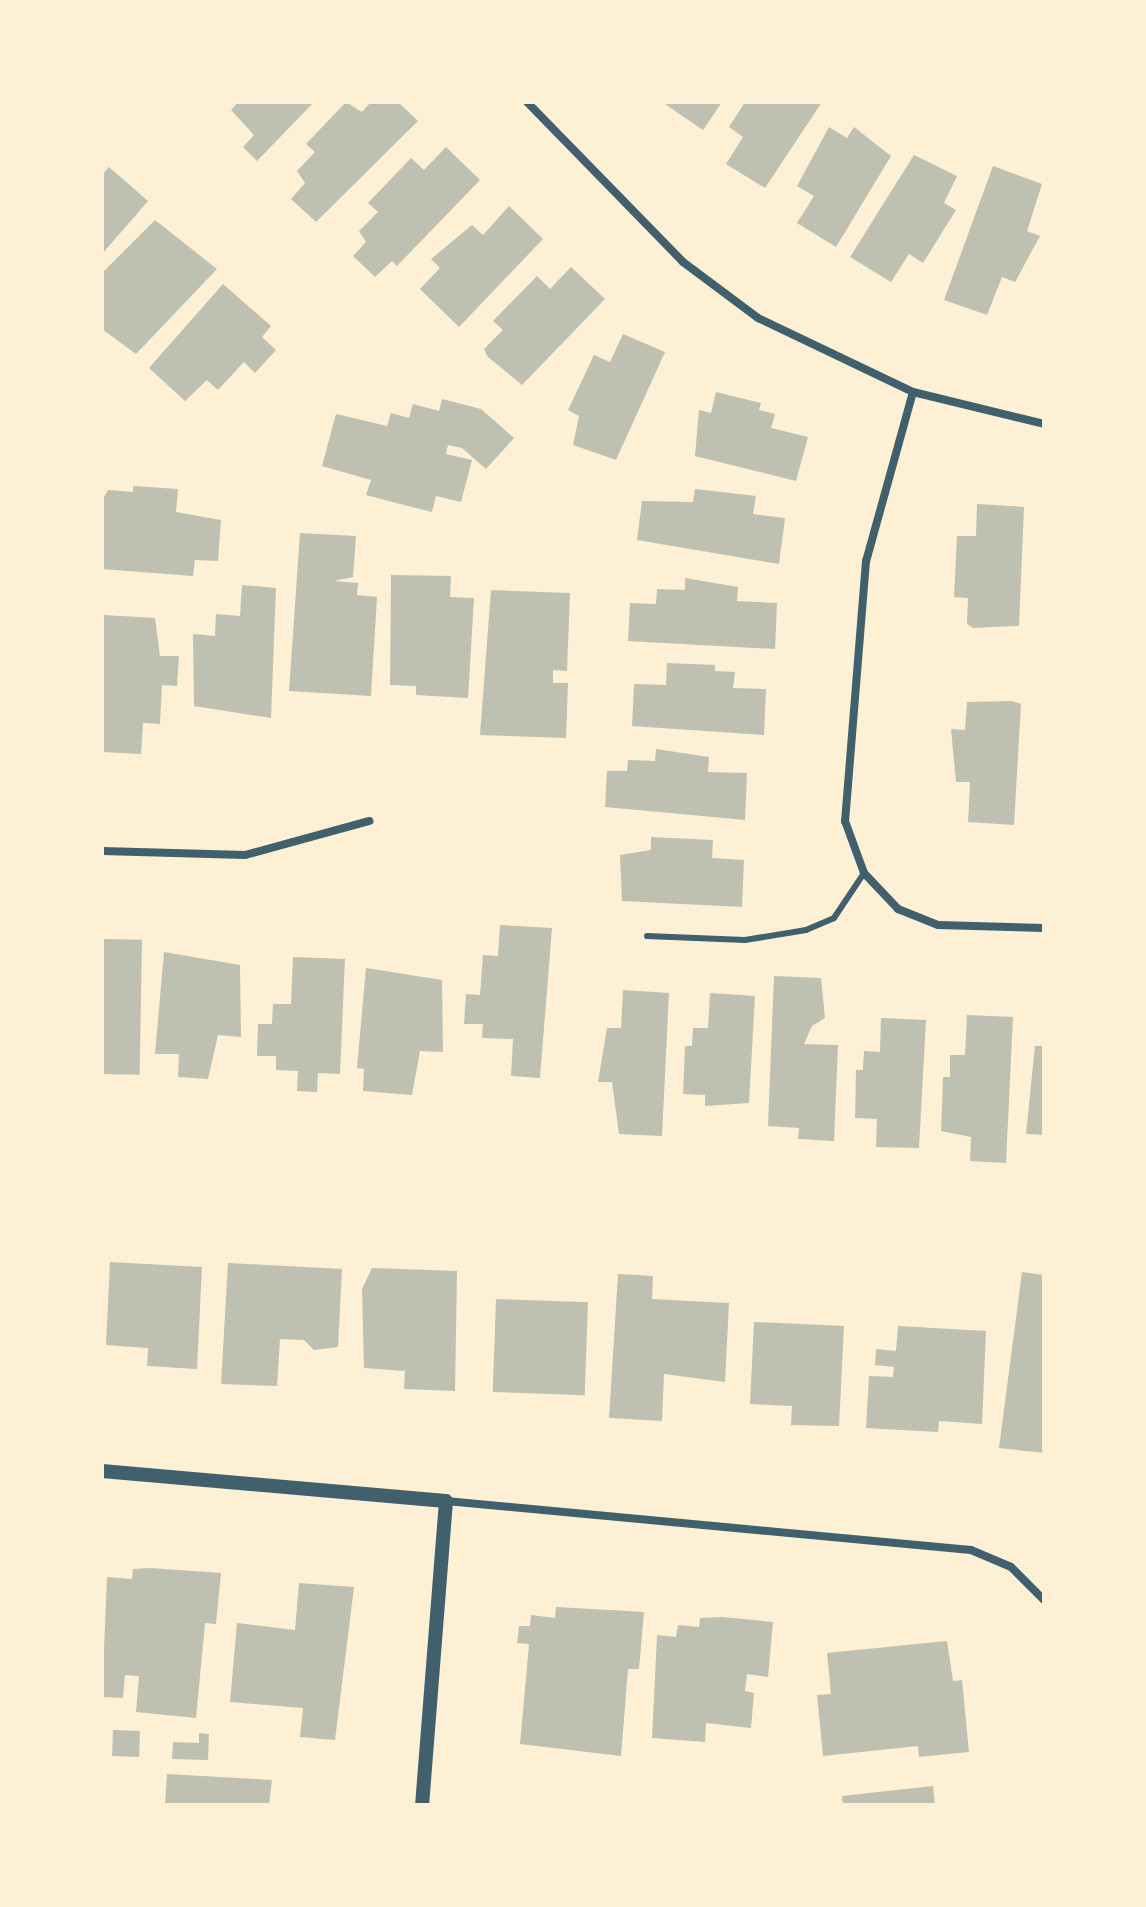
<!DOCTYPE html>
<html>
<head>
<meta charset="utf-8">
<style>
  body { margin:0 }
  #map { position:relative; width:1146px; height:1907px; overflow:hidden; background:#fdf0d5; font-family:"Source Serif 4",serif }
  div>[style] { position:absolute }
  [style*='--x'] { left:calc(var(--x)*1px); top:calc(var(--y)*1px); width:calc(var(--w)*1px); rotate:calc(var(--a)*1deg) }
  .building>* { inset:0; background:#bec0b2; transform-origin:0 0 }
  .service>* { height:6px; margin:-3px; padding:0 3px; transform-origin:3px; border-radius:3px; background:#3f606c }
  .minor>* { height:8px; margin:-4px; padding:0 4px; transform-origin:4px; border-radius:4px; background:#3f606c }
  .tertiary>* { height:14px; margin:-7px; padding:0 7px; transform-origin:7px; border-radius:7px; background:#3f606c }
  span { translate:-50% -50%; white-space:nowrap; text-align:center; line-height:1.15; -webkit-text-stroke:6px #fdf0d5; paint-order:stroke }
  .frame { position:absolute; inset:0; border:104px solid #fdf0d5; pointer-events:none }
</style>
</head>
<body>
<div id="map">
  <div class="building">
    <div style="clip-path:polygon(238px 102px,314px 102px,257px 161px,243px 147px,254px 135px,231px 110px)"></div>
    <div style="clip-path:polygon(346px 102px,362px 112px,371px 102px,398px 102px,418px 121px,316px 222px,291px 199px,305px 183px,297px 171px,315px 152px,306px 144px)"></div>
    <div style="clip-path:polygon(662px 102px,722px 102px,703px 130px)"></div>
    <div style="clip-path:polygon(745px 102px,822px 102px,765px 188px,726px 164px,743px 137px,729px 127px)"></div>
    <div style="clip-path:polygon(829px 127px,847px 138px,854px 127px,891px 156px,836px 247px,797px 223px,814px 196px,797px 186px)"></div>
    <div style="clip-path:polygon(446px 147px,480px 180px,397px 266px,392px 261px,375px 277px,353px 256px,366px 242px,359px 231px,378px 212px,368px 203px,411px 158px,424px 170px)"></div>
    <div style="clip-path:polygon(914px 155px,957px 176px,944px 203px,956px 210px,923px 263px,909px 254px,891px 282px,850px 257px)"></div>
    <div style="clip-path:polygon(993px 166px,1042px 184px,1027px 231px,1040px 236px,1015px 282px,1002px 277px,987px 315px,944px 300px)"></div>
    <div style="clip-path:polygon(109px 167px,148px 201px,102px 254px,102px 175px)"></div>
    <div style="clip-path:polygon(509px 206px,543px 239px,459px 327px,420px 289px,440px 268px,431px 259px,472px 225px,483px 235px)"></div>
    <div style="clip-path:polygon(155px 220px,217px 269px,136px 354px,102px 329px,102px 273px)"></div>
    <div style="clip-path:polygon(571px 267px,605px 299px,522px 385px,487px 356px,484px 349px,503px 330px,493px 321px,537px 276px,550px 289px)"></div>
    <div style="clip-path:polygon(223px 284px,271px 326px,262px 337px,276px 350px,255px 373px,244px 362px,218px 390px,207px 380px,185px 401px,149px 368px)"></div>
    <div style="clip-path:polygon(623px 334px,665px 352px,616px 460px,573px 445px,579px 416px,568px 410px,594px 355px,610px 362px)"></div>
    <div style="clip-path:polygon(716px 392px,761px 403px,759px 410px,775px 414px,771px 428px,808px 437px,796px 481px,695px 456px,699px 410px,711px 413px)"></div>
    <div style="clip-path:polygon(442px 399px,481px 409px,514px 438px,486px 469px,462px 448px,448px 445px,446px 454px,472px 460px,461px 502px,436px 496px,432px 512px,400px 504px,366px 495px,371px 480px,322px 466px,336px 414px,387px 426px,391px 413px,409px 418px,413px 404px,439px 411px)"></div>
    <div style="clip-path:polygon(133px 486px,178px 489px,176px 512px,221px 520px,218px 561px,195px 560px,193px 576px,102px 569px,104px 497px,108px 490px,133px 492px)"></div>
    <div style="clip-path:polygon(695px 489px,756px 496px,753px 514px,785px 518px,779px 564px,637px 540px,642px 501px,693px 502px)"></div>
    <div style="clip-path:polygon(977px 504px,1024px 507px,1019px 626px,973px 628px,967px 624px,968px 598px,954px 597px,957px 536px,976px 536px)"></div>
    <div style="clip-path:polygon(300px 533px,356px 536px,353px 577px,334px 581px,358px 583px,357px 595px,377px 597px,371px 696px,289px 691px)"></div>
    <div style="clip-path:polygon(391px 575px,451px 576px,450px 597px,474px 598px,468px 698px,416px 695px,416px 686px,390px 685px)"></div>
    <div style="clip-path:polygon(685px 578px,738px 587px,737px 601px,777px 603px,775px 649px,628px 641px,630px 603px,656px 604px,657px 589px,685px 590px)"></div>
    <div style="clip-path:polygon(242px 585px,276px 588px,271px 718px,194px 706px,193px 634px,215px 636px,216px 614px,240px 616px)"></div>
    <div style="clip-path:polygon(491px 590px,570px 593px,567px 671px,553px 670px,553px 683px,568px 683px,566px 738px,480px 735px)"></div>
    <div style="clip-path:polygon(104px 615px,155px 618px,160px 656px,179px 656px,177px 686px,162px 685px,160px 724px,143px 723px,141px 754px,102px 752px)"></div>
    <div style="clip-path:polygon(667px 663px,715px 665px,715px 671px,735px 672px,733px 688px,766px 689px,764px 735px,632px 726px,634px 684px,666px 685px)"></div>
    <div style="clip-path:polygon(1012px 701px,1021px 704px,1014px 825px,968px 822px,970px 782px,956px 782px,951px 729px,965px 730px,967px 702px)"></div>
    <div style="clip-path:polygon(656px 749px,709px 757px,708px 772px,747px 773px,745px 820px,605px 807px,607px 771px,627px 771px,628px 760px,655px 761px)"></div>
    <div style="clip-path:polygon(651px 837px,713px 840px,712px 858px,744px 860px,742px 907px,622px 901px,620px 855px,651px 850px)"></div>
    <div style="clip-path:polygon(500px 925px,552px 928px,540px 1078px,511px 1076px,513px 1039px,482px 1038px,483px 1024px,464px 1024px,466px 994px,480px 995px,483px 955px,498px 956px)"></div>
    <div style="left:102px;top:939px;width:40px;height:135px;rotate:1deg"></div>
    <div style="clip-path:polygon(164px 952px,240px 965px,241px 1037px,218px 1035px,208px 1079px,178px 1077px,179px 1054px,155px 1054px)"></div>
    <div style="clip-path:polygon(293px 957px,345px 959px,340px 1074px,318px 1073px,317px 1092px,297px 1091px,298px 1071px,276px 1070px,276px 1056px,257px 1056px,258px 1024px,272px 1024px,273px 1004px,291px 1004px)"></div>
    <div style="clip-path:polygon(366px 968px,442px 980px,443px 1052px,420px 1051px,412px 1095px,363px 1091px,364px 1069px,357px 1068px)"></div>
    <div style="clip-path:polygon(774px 976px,821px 978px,825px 1018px,812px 1026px,804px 1044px,838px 1045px,834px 1141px,798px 1139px,799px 1128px,768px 1126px)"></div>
    <div style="clip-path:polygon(623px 990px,669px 993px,662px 1136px,619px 1134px,612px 1082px,598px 1082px,607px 1028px,621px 1028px)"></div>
    <div style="clip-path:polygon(710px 993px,755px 996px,749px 1103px,705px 1106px,705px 1095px,683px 1094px,685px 1046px,692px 1046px,693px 1028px,708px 1028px)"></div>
    <div style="clip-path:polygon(967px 1015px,1013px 1017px,1006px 1163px,970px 1161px,971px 1137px,941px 1131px,943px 1077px,950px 1077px,950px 1055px,965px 1055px)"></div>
    <div style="clip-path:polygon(881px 1018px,926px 1020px,919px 1148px,876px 1147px,877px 1119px,855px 1118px,856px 1070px,863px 1070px,864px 1051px,880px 1052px)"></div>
    <div style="clip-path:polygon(1035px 1046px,1044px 1046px,1044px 1135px,1026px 1134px)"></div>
    <div style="clip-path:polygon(110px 1262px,202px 1267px,197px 1369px,147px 1366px,148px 1348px,106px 1345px)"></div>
    <div style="clip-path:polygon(228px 1263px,342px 1269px,338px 1347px,314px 1350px,304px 1340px,280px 1339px,277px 1386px,221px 1384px)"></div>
    <div style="clip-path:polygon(372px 1268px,457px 1271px,455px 1391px,404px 1389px,405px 1371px,364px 1368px,362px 1289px)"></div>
    <div style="clip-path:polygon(1022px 1272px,1044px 1275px,1044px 1453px,999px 1448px)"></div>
    <div style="clip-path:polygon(618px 1274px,653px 1276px,652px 1299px,729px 1303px,725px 1382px,664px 1374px,662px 1421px,609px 1418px)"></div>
    <div style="left:496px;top:1299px;width:92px;height:93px;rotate:2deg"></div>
    <div style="clip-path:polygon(754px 1322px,844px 1326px,839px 1426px,791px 1425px,792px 1406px,750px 1404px)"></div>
    <div style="clip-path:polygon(898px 1326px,986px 1331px,982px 1424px,939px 1421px,938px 1432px,866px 1428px,869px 1376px,893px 1377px,894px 1367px,875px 1365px,876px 1349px,896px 1351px)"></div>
    <div style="clip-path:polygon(150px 1568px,221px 1573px,216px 1624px,205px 1623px,196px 1718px,136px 1712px,139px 1676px,125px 1675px,123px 1698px,102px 1697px,107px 1577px,132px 1579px,133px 1569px)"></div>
    <div style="clip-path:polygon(299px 1583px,354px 1587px,335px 1740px,300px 1737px,303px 1708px,230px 1702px,237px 1623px,295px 1630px)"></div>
    <div style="clip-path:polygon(556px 1607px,644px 1612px,639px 1669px,628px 1669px,621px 1756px,520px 1744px,529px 1644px,517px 1643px,519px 1626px,530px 1626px,531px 1615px,555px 1618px)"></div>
    <div style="clip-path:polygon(722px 1617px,773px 1622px,768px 1677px,747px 1674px,745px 1691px,754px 1693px,751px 1728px,706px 1723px,705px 1742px,652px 1738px,657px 1635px,676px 1637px,678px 1625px,699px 1627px,700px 1618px)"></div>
    <div style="clip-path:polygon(947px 1641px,953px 1681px,962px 1680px,969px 1752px,919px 1757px,918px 1746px,823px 1756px,817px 1695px,831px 1694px,827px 1653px)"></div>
    <div style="left:113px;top:1730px;width:27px;height:26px;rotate:2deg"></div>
    <div style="clip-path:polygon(199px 1733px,209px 1734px,208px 1760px,172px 1759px,173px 1742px,199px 1743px)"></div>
    <div style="clip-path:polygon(167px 1774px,272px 1780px,269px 1805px,165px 1805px)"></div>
    <div style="clip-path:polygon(933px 1786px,935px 1805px,843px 1805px,842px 1796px)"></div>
  </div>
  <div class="service">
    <div style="--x:647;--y:936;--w:98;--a:2.3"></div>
    <div style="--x:745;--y:940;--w:62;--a:-9.3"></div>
    <div style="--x:806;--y:930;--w:30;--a:-23"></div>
    <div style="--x:834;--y:918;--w:54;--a:-56.3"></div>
  </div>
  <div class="minor">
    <div style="--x:527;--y:102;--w:223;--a:45.7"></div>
    <div style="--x:683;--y:262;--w:94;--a:36.7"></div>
    <div style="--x:758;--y:318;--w:172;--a:25.5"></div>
    <div style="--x:913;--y:392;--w:135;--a:13.7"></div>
    <div style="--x:913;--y:392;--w:175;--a:105.5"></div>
    <div style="--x:866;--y:561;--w:261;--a:94.6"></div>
    <div style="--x:845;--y:821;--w:55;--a:69.9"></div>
    <div style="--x:864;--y:873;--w:50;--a:46.6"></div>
    <div style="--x:898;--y:909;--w:43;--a:21.8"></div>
    <div style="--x:938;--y:925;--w:106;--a:1.6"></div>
    <div style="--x:102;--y:851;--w:143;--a:1.6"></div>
    <div style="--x:245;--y:855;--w:129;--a:-15.3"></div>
    <div style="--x:446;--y:1501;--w:527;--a:5.33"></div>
    <div style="--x:971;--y:1550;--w:43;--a:23"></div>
    <div style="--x:1011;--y:1567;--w:47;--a:45"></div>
  </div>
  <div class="tertiary">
    <div style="--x:102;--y:1471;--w:345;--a:5"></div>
    <div style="--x:446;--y:1501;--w:305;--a:94.5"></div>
  </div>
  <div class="frame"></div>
</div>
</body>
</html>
